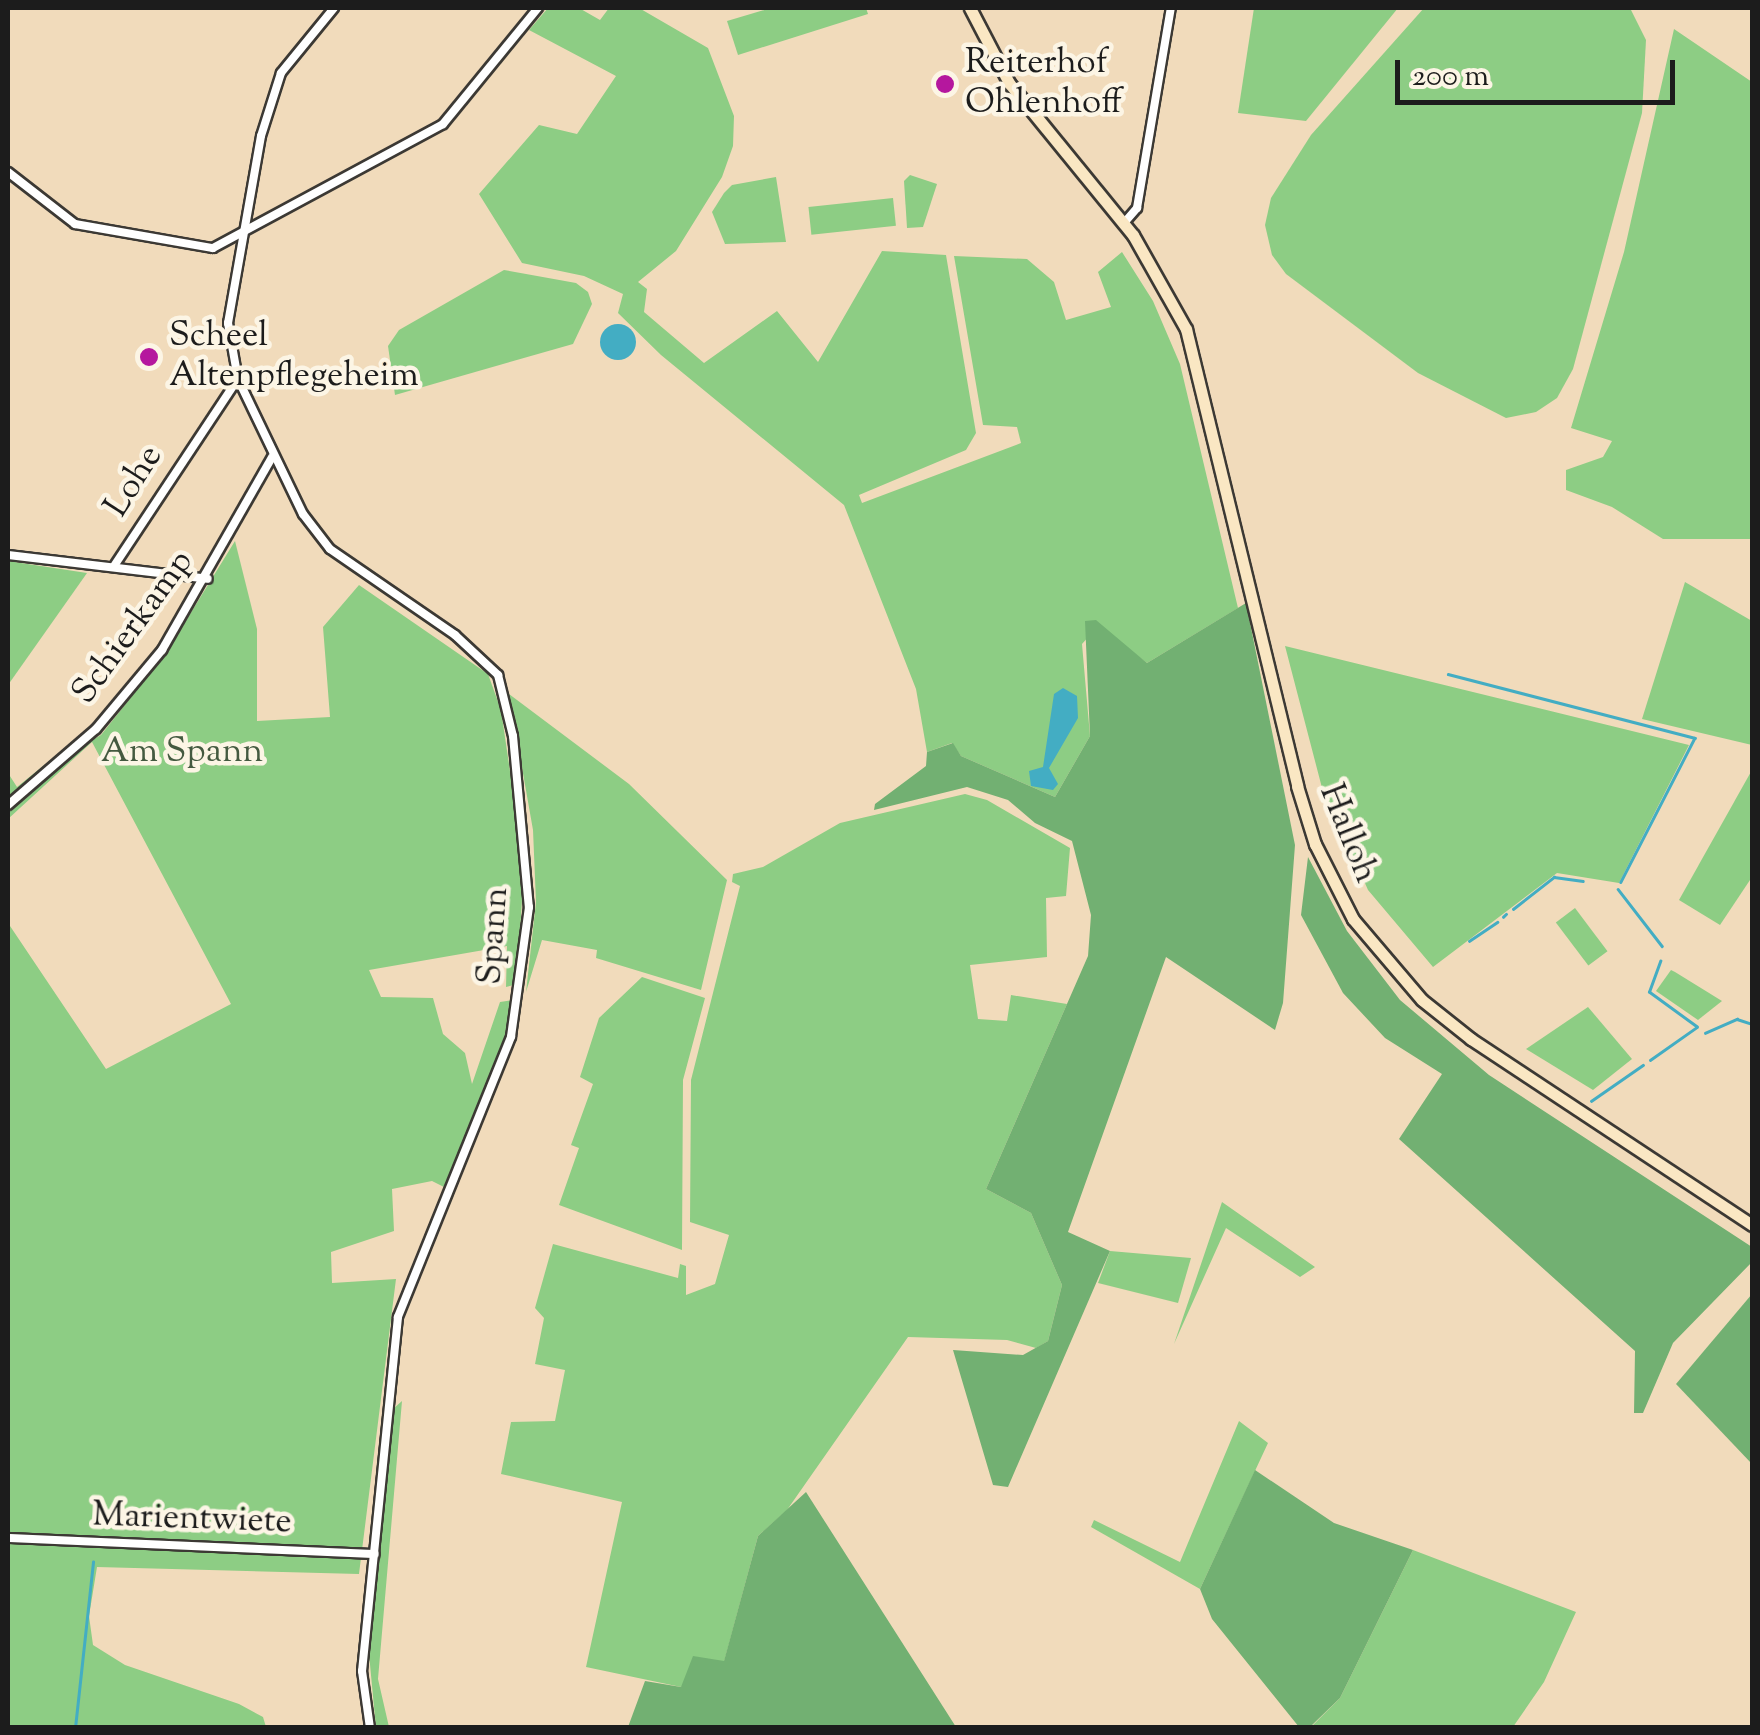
<!DOCTYPE html>
<html>
<head>
<meta charset="utf-8">
<style>
  body { margin:0 }
  #map { position:relative; width:1760px; height:1735px; overflow:hidden; background:#f1dbbb; font-family:"Sorts Mill Goudy",serif }
  div>[style] { position:absolute }
  [style*='--x'] { left:calc(var(--x)*1px); top:calc(var(--y)*1px); width:calc(var(--w)*1px); rotate:calc(var(--a)*1deg) }
  .green>* { inset:0; background:#8dcd84; transform-origin:0 0 }
  .forest>* { inset:0; background:#72b072 }
  .water>* { inset:0; background:#43adc3 }
  .round { border-radius:50% }
  .stream>* { height:2.5px; margin:-1.25px; padding:0 1.25px; transform-origin:1.25px; border-radius:1.25px; background:#43adc3 }
  .roads { filter:drop-shadow(2px 0 #3c3934) drop-shadow(-2px 0 #3c3934) drop-shadow(0 2px #3c3934) drop-shadow(0 -2px #3c3934) }
  .street>* { height:8px; margin:-4px; padding:0 4px; transform-origin:4px; border-radius:4px; background:#fff }
  .secondary>* { height:11px; margin:-5.5px; padding:0 5.5px; transform-origin:5.5px; border-radius:5.5px; background:#fae7c3 }
  .dots>* { width:28px; height:28px; translate:-50% -50%; box-sizing:border-box; border:5px solid #fcf5e5; border-radius:50% }
  span { translate:-50% -50%; white-space:nowrap; text-align:center; line-height:1.15; -webkit-text-stroke:9px #fcf5e5; paint-order:stroke }
  .poi-label { font-size:35px; color:#1c1c1c }
  .left { translate:0 -50%; text-align:left }
  .street-label { font-size:35px; color:#1c1c1c }
  .park-label { font-size:35px; color:#445a40 }
  .frame { position:absolute; inset:0; border:10px solid #1c1c1c; pointer-events:none }
  .scale { position:absolute; left:1395px; top:60px; width:280px; height:45px; box-sizing:border-box; border:5px solid #1c1c1c; border-top:0; padding-left:12px; font-size:30px; line-height:35px; white-space:nowrap; color:#1c1c1c; -webkit-text-stroke:8px #fcf5e5; paint-order:stroke }
</style>
</head>
<body>
<div id="map">
  <div class="green">
    <div style="clip-path:polygon(548px 8px,579px 8px,600px 20px,609px 8px,639px 8px,708px 48px,734px 116px,733px 146px,722px 177px,676px 251px,638px 282px,647px 289px,644px 312px,704px 363px,777px 311px,818px 362px,882px 251px,946px 255px,976px 433px,966px 450px,859px 495px,862px 503px,1021px 443px,1017px 427px,983px 425px,954px 256px,1027px 259px,1054px 282px,1066px 320px,1111px 307px,1098px 272px,1122px 252px,1153px 301px,1180px 364px,1238px 608px,1147px 663px,1098px 626px,1082px 644px,1090px 736px,1055px 797px,961px 756px,952px 743px,927px 752px,916px 689px,844px 505px,661px 355px,618px 313px,623px 294px,584px 276px,522px 263px,479px 194px,539px 125px,577px 134px,616px 76px,529px 30px)"></div>
    <div style="clip-path:polygon(771px 8px,866px 8px,868px 14px,738px 55px,727px 21px)"></div>
    <div style="clip-path:polygon(1254px 8px,1398px 8px,1306px 121px,1238px 113px)"></div>
    <div style="clip-path:polygon(1424px 8px,1630px 8px,1646px 40px,1642px 113px,1573px 369px,1557px 398px,1536px 412px,1506px 418px,1418px 373px,1286px 274px,1272px 255px,1265px 225px,1271px 198px,1311px 135px)"></div>
    <div style="clip-path:polygon(1674px 29px,1752px 82px,1752px 539px,1663px 539px,1612px 507px,1566px 490px,1566px 470px,1603px 457px,1612px 441px,1571px 428px,1624px 252px)"></div>
    <div style="clip-path:polygon(910px 175px,937px 184px,923px 227px,907px 228px,904px 181px)"></div>
    <div style="clip-path:polygon(776px 177px,786px 242px,725px 244px,712px 212px,724px 193px,732px 185px)"></div>
    <div style="left:893px;top:198px;width:28px;height:85px;rotate:84deg"></div>
    <div style="clip-path:polygon(504px 270px,576px 283px,588px 292px,592px 304px,573px 344px,395px 395px,388px 346px,399px 330px)"></div>
    <div style="clip-path:polygon(235px 541px,257px 629px,257px 721px,330px 717px,323px 627px,359px 585px,488px 674px,501px 710px,524px 866px,517px 984px,506px 987px,507px 946px,369px 970px,381px 997px,433px 998px,443px 1034px,465px 1053px,472px 1084px,500px 1002px,514px 1000px,503px 1043px,444px 1187px,432px 1181px,392px 1189px,394px 1231px,331px 1252px,332px 1283px,396px 1279px,359px 1574px,97px 1567px,89px 1616px,93px 1645px,125px 1665px,239px 1704px,263px 1717px,266px 1727px,8px 1727px,8px 923px,106px 1069px,231px 1004px,92px 742px,8px 819px,8px 773px,17px 787px,94px 725px,92px 740px,101px 735px,166px 653px)"></div>
    <div style="clip-path:polygon(8px 561px,87px 573px,8px 685px)"></div>
    <div style="clip-path:polygon(1685px 582px,1752px 621px,1752px 745px,1642px 719px)"></div>
    <div style="clip-path:polygon(1285px 646px,1689px 745px,1619px 883px,1557px 873px,1433px 967px,1368px 890px,1345px 838px,1333px 830px)"></div>
    <div style="clip-path:polygon(509px 694px,629px 784px,727px 880px,701px 990px,596px 958px,597px 950px,542px 940px,526px 992px,536px 902px,533px 830px)"></div>
    <div style="clip-path:polygon(1752px 770px,1752px 877px,1720px 925px,1679px 900px)"></div>
    <div style="clip-path:polygon(965px 794px,987px 800px,1070px 848px,1066px 896px,1046px 898px,1047px 957px,970px 965px,978px 1019px,1007px 1021px,1011px 995px,1067px 1004px,986px 1189px,1031px 1213px,1062px 1285px,1048px 1341px,1036px 1348px,1007px 1340px,908px 1337px,787px 1510px,758px 1536px,724px 1662px,681px 1687px,586px 1667px,622px 1502px,501px 1474px,511px 1422px,555px 1421px,565px 1370px,535px 1364px,544px 1318px,535px 1308px,553px 1244px,678px 1278px,680px 1264px,686px 1266px,686px 1295px,715px 1284px,729px 1235px,690px 1222px,691px 1080px,740px 886px,732px 882px,733px 874px,763px 867px,840px 823px)"></div>
    <div style="left:1575px;top:908px;width:54px;height:24px;rotate:53deg"></div>
    <div style="clip-path:polygon(1671px 970px,1675px 972px,1722px 1001px,1698px 1020px,1656px 991px)"></div>
    <div style="clip-path:polygon(642px 977px,705px 998px,683px 1080px,682px 1250px,559px 1205px,579px 1148px,571px 1145px,593px 1084px,580px 1077px,599px 1018px)"></div>
    <div style="clip-path:polygon(1588px 1007px,1632px 1059px,1593px 1090px,1526px 1049px)"></div>
    <div style="clip-path:polygon(1222px 1202px,1315px 1267px,1300px 1277px,1226px 1228px,1174px 1344px)"></div>
    <div style="clip-path:polygon(1110px 1251px,1191px 1258px,1178px 1303px,1098px 1283px)"></div>
    <div style="clip-path:polygon(402px 1401px,378px 1679px,389px 1727px,376px 1728px,369px 1654px,393px 1409px)"></div>
    <div style="clip-path:polygon(1239px 1421px,1268px 1443px,1200px 1589px,1091px 1527px,1094px 1520px,1180px 1562px)"></div>
    <div style="clip-path:polygon(1413px 1550px,1576px 1612px,1544px 1682px,1513px 1727px,1310px 1728px,1340px 1698px)"></div>
  </div>
  <div class="forest">
    <div style="clip-path:polygon(1246px 603px,1295px 845px,1283px 1003px,1275px 1030px,1166px 957px,1068px 1232px,1110px 1251px,1008px 1487px,993px 1485px,953px 1350px,1023px 1355px,1048px 1341px,1062px 1285px,1031px 1213px,986px 1189px,1088px 956px,1091px 915px,1072px 841px,1035px 823px,1008px 800px,967px 787px,874px 810px,875px 804px,926px 766px,927px 752px,953px 743px,961px 756px,1055px 797px,1090px 736px,1085px 621px,1096px 620px,1147px 663px)"></div>
    <div style="clip-path:polygon(1308px 857px,1347px 931px,1400px 1000px,1489px 1075px,1752px 1247px,1752px 1262px,1673px 1343px,1643px 1413px,1634px 1413px,1635px 1351px,1399px 1139px,1442px 1074px,1385px 1038px,1343px 993px,1301px 915px)"></div>
    <div style="clip-path:polygon(1752px 1294px,1752px 1464px,1676px 1384px)"></div>
    <div style="clip-path:polygon(1255px 1470px,1334px 1523px,1413px 1550px,1340px 1698px,1310px 1727px,1299px 1727px,1212px 1619px,1200px 1589px)"></div>
    <div style="clip-path:polygon(806px 1492px,956px 1727px,628px 1727px,645px 1681px,681px 1687px,693px 1656px,724px 1661px,758px 1536px)"></div>
  </div>
  <div class="water">
    <div class="round" style="left:600px;top:324px;width:36px;height:36px"></div>
    <div style="clip-path:polygon(1063px 688px,1077px 696px,1078px 718px,1049px 768px,1058px 784px,1053px 790px,1031px 786px,1029px 771px,1043px 767px,1054px 694px)"></div>
  </div>
  <div class="stream">
    <div style="--x:1448;--y:674;--w:255;--a:14.5"></div>
    <div style="--x:1695;--y:738;--w:162;--a:117.2"></div>
    <div style="--x:1618;--y:889;--w:72;--a:52.3"></div>
    <div style="--x:1513;--y:909;--w:52;--a:-38"></div>
    <div style="--x:1554;--y:877;--w:29;--a:8"></div>
    <div style="--x:1503;--y:917;--w:4;--a:-45"></div>
    <div style="--x:1469;--y:941;--w:34;--a:-34"></div>
    <div style="--x:1705;--y:1033;--w:35;--a:-24"></div>
    <div style="--x:1737;--y:1019;--w:16;--a:18"></div>
    <div style="--x:1650;--y:1060;--w:57;--a:-35.1"></div>
    <div style="--x:1697;--y:1027;--w:59;--a:-143.9"></div>
    <div style="--x:1649;--y:992;--w:33;--a:-70"></div>
    <div style="--x:1591;--y:1101;--w:63;--a:-34.7"></div>
    <div style="--x:75;--y:1728;--w:167;--a:-83.8"></div>
  </div>
  <div class="roads">
    <div class="street">
      <div style="--x:334;--y:8;--w:84;--a:129.2"></div>
      <div style="--x:281;--y:73;--w:66;--a:107.6"></div>
      <div style="--x:261;--y:136;--w:190;--a:100"></div>
      <div style="--x:228;--y:323;--w:57;--a:79.9"></div>
      <div style="--x:238;--y:379;--w:150;--a:64.3"></div>
      <div style="--x:303;--y:514;--w:44;--a:52.4"></div>
      <div style="--x:330;--y:549;--w:152;--a:34.5"></div>
      <div style="--x:455;--y:635;--w:59;--a:42.9"></div>
      <div style="--x:498;--y:675;--w:63;--a:76.2"></div>
      <div style="--x:513;--y:736;--w:172;--a:84.7"></div>
      <div style="--x:529;--y:907;--w:131;--a:97.9"></div>
      <div style="--x:511;--y:1037;--w:302;--a:112"></div>
      <div style="--x:398;--y:1317;--w:356;--a:95.8"></div>
      <div style="--x:362;--y:1671;--w:58;--a:82"></div>
      <div style="--x:8;--y:172;--w:85;--a:37.8"></div>
      <div style="--x:75;--y:224;--w:140;--a:9.9"></div>
      <div style="--x:213;--y:248;--w:261;--a:-28.3"></div>
      <div style="--x:443;--y:124;--w:150;--a:-50.7"></div>
      <div style="--x:1124;--y:223;--w:20;--a:-49"></div>
      <div style="--x:1137;--y:208;--w:203;--a:-80.4"></div>
      <div style="--x:8;--y:555;--w:201;--a:6.8"></div>
      <div style="--x:114;--y:566;--w:224;--a:-56.5"></div>
      <div style="--x:8;--y:805;--w:116;--a:-40.8"></div>
      <div style="--x:96;--y:729;--w:103;--a:-50.1"></div>
      <div style="--x:162;--y:650;--w:222;--a:-60.3"></div>
      <div style="--x:8;--y:1538;--w:367;--a:2.5"></div>
    </div>
    <div class="secondary">
      <div style="--x:970;--y:8;--w:85;--a:62.5"></div>
      <div style="--x:1009;--y:83;--w:196;--a:50.8"></div>
      <div style="--x:1133;--y:235;--w:108;--a:60.6"></div>
      <div style="--x:1186;--y:329;--w:470;--a:76.3"></div>
      <div style="--x:1297;--y:786;--w:61;--a:72.8"></div>
      <div style="--x:1315;--y:844;--w:84;--a:63.1"></div>
      <div style="--x:1353;--y:919;--w:106;--a:49.6"></div>
      <div style="--x:1422;--y:1000;--w:63;--a:38.5"></div>
      <div style="--x:1471;--y:1039;--w:337;--a:33.5"></div>
    </div>
  </div>
  <div class="dots">
    <div style="left:945px;top:84px;background:#b5179e"></div>
    <div style="left:149px;top:357px;background:#b5179e"></div>
  </div>
  <div class="poi-label">
    <span class="left" style="left:965px;top:84px">Reiterhof<br>Ohlenhoff</span>
    <span class="left" style="left:169px;top:357px">Scheel<br>Altenpflegeheim</span>
  </div>
  <div class="street-label">
    <span style="left:135px;top:482px;rotate:-58deg">Lohe</span>
    <span style="left:134px;top:628px;rotate:-54deg">Schierkamp</span>
    <span style="left:1347px;top:834px;rotate:68deg">Halloh</span>
    <span style="left:495px;top:936px;rotate:-86deg">Spann</span>
    <span style="left:192px;top:1520px;rotate:2deg">Marientwiete</span>
  </div>
  <div class="park-label">
    <span style="left:182px;top:753px">Am Spann</span>
  </div>
  <div class="frame"></div>
  <div class="scale">200 m</div>
</div>
</body>
</html>
